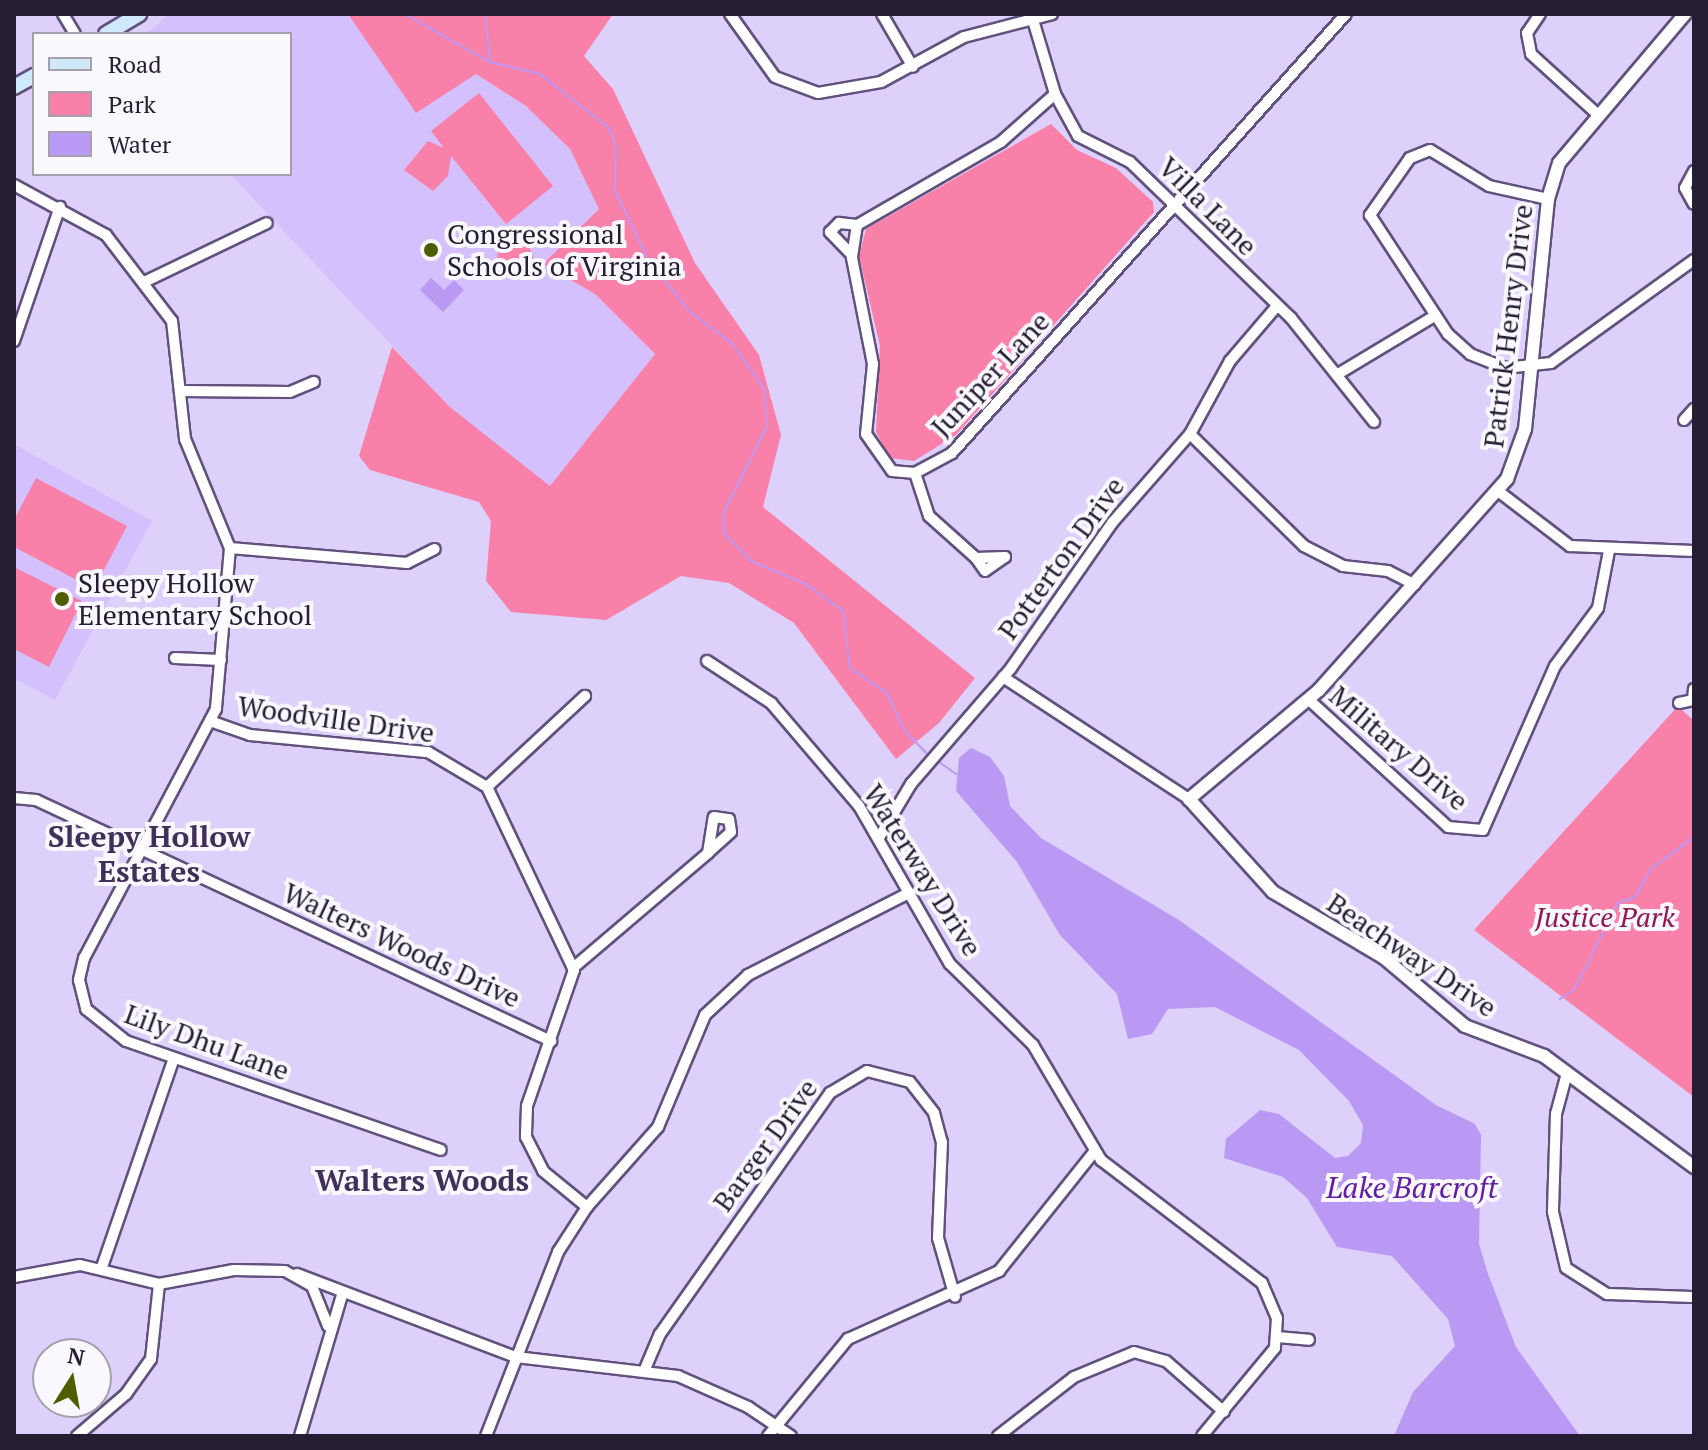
<!DOCTYPE html>
<html>
<head>
<meta charset="utf-8">
<style>
  body { margin:0 }
  #map { position:relative; width:1708px; height:1450px; overflow:hidden; background:#ddd0fa; font-family:"PT Serif",serif }
  div>[style] { position:absolute }
  [style*='--x'] { left:calc(var(--x)*1px); top:calc(var(--y)*1px); width:calc(var(--w)*1px); rotate:calc(var(--a)*1deg) }
  .built>* { inset:0; background:#d4c0fc }
  .green>* { inset:0; background:#f980a9 }
  .round { border-radius:50% }
  .water>* { inset:0; background:#ba99f5 }
  .stream>* { height:2px; margin:-1px; padding:0 1px; transform-origin:1px; border-radius:1px; background:#ba99f5 }
  .roads { filter:drop-shadow(2px 0 #61517e) drop-shadow(-2px 0 #61517e) drop-shadow(0 2px #61517e) drop-shadow(0 -2px #61517e) }
  .minor>* { height:10px; margin:-5px; padding:0 5px; transform-origin:5px; border-radius:5px; background:#fff }
  .tertiary>* { height:12px; margin:-6px; padding:0 6px; transform-origin:6px; border-radius:6px; background:#fff }
  .secondary>* { height:14px; margin:-7px; padding:0 7px; transform-origin:7px; border-radius:7px; background:#cfe8fa }
  .dots>* { width:22px; height:22px; translate:-50% -50%; box-sizing:border-box; border:4px solid #faf8fe; border-radius:50% }
  span { translate:-50% -50%; white-space:nowrap; text-align:center; line-height:1.15; -webkit-text-stroke:8px #faf8fe; paint-order:stroke }
  .street-label { font-size:28px; color:#251e32 }
  .poi-label { font-size:28px; color:#251e32 }
  .left { translate:0 -50%; text-align:left }
  .park-label { font-size:28px; color:#901a4f; font-style:italic }
  .neighbourhood-label { font-size:30px; color:#3f2f59; font-weight:700 }
  .water-label { font-size:30px; color:#601ea5; font-style:italic }
  .frame { position:absolute; inset:0; border:16px solid #251e32; pointer-events:none }
  .legend { position:absolute; left:32px; top:32px; width:260px; height:144px; box-sizing:border-box; background:#faf8fe; border:2px solid #a5a1ac; margin:0; padding:10px 14px; list-style:none; font-size:24px; color:#251e32 }
  .legend li { display:flex; align-items:center; gap:16px; height:40px }
  .legend b { width:40px; border:2px solid #a5a1ac }
  .north { position:absolute; left:32px; top:1338px; width:80px; height:80px; box-sizing:border-box; background:#faf8fe; border:2px solid #a5a1ac; border-radius:50%; rotate:11deg; font-size:22px; font-weight:700; line-height:32px; text-align:center; color:#251e32 }
  .north::after { content:''; display:block; margin:auto; width:28px; height:36px; background:#4f5d00; clip-path:polygon(50% 0,100% 100%,50% 72%,0 100%) }
</style>
</head>
<body>
<div id="map">
  <div class="built">
    <div style="clip-path:polygon(169px 14px,348px 14px,476px 74px,526px 106px,570px 149px,600px 209px,543px 264px,595px 294px,655px 354px,550px 487px,450px 407px,230px 174px,290px 174px,290px 34px,146px 34px)"></div>
    <div style="clip-path:polygon(14px 444px,152px 521px,55px 700px,14px 678px)"></div>
  </div>
  <div class="green">
    <div style="clip-path:polygon(348px 14px,613px 14px,584px 56px,613px 89px,695px 263px,759px 355px,781px 435px,763px 507px,975px 678px,939px 723px,896px 759px,794px 623px,729px 583px,681px 576px,606px 620px,511px 612px,486px 581px,491px 521px,479px 502px,370px 470px,359px 456px,392px 347px,450px 407px,550px 486px,655px 354px,595px 294px,543px 264px,599px 209px,570px 149px,526px 106px,476px 74px,416px 113px)"></div>
    <div style="clip-path:polygon(479px 93px,553px 186px,506px 224px,451px 156px,448px 176px,433px 191px,404px 170px,428px 141px,444px 148px,431px 131px)"></div>
    <div style="clip-path:polygon(1051px 124px,1077px 150px,1116px 168px,1153px 202px,1154px 212px,956px 435px,914px 461px,890px 458px,876px 432px,880px 346px,859px 256px,866px 229px)"></div>
    <div class="round" style="left:497px;top:241px;width:36px;height:36px"></div>
    <div style="clip-path:polygon(36px 478px,127px 526px,94px 589px,14px 547px,14px 520px)"></div>
    <div style="clip-path:polygon(14px 567px,82px 601px,49px 667px,14px 649px)"></div>
    <div style="clip-path:polygon(1678px 706px,1694px 721px,1694px 1097px,1474px 930px)"></div>
  </div>
  <div class="water">
    <div style="clip-path:polygon(431px 278px,444px 290px,454px 280px,464px 290px,443px 312px,420px 290px)"></div>
    <div style="clip-path:polygon(971px 748px,990px 757px,1004px 776px,1010px 806px,1041px 838px,1179px 920px,1436px 1105px,1475px 1124px,1481px 1135px,1479px 1244px,1488px 1274px,1516px 1347px,1580px 1436px,1394px 1436px,1413px 1392px,1455px 1346px,1448px 1319px,1392px 1256px,1337px 1247px,1307px 1198px,1283px 1177px,1224px 1158px,1226px 1139px,1260px 1110px,1279px 1114px,1335px 1158px,1348px 1156px,1361px 1143px,1363px 1125px,1349px 1101px,1299px 1050px,1215px 1007px,1168px 1009px,1152px 1034px,1128px 1039px,1117px 994px,1060px 935px,1017px 862px,956px 791px,959px 758px)"></div>
  </div>
  <div class="stream">
    <div style="--x:405;--y:14;--w:98;--a:29.5"></div>
    <div style="--x:490;--y:62;--w:51;--a:13.5"></div>
    <div style="--x:540;--y:74;--w:88;--a:38"></div>
    <div style="--x:609;--y:128;--w:19;--a:69"></div>
    <div style="--x:616;--y:146;--w:45;--a:91.3"></div>
    <div style="--x:615;--y:191;--w:78;--a:64.1"></div>
    <div style="--x:649;--y:261;--w:67;--a:51.1"></div>
    <div style="--x:691;--y:313;--w:49;--a:35.9"></div>
    <div style="--x:731;--y:342;--w:57;--a:54.3"></div>
    <div style="--x:764;--y:388;--w:38;--a:85"></div>
    <div style="--x:767;--y:426;--w:98;--a:116.6"></div>
    <div style="--x:723;--y:514;--w:19;--a:87"></div>
    <div style="--x:724;--y:533;--w:39;--a:46"></div>
    <div style="--x:751;--y:561;--w:60;--a:22.7"></div>
    <div style="--x:806;--y:584;--w:46;--a:36.1"></div>
    <div style="--x:843;--y:611;--w:57;--a:83"></div>
    <div style="--x:850;--y:668;--w:45;--a:34"></div>
    <div style="--x:887;--y:693;--w:41;--a:65.3"></div>
    <div style="--x:904;--y:730;--w:32;--a:46"></div>
    <div style="--x:485;--y:14;--w:47;--a:83.9"></div>
    <div style="--x:939;--y:762;--w:21;--a:35"></div>
    <div style="--x:1560;--y:999;--w:17;--a:-33"></div>
    <div style="--x:1574;--y:990;--w:97;--a:-63.2"></div>
    <div style="--x:1618;--y:903;--w:18;--a:-19"></div>
    <div style="--x:1635;--y:897;--w:34;--a:-60"></div>
    <div style="--x:1652;--y:868;--w:52;--a:-36.4"></div>
  </div>
  <div class="roads">
    <div class="minor">
      <div style="--x:63;--y:14;--w:23;--a:59"></div>
      <div style="--x:730;--y:14;--w:77;--a:54.5"></div>
      <div style="--x:775;--y:77;--w:46;--a:20.4"></div>
      <div style="--x:818;--y:93;--w:64;--a:-9.9"></div>
      <div style="--x:881;--y:82;--w:94;--a:-28.5"></div>
      <div style="--x:964;--y:37;--w:91;--a:-14.6"></div>
      <div style="--x:882;--y:14;--w:61;--a:59.7"></div>
      <div style="--x:1540;--y:14;--w:23;--a:124"></div>
      <div style="--x:1527;--y:33;--w:21;--a:79"></div>
      <div style="--x:1531;--y:54;--w:88;--a:42.2"></div>
      <div style="--x:1033;--y:20;--w:77;--a:73.4"></div>
      <div style="--x:1055;--y:94;--w:48;--a:61.3"></div>
      <div style="--x:1078;--y:136;--w:58;--a:26.6"></div>
      <div style="--x:1130;--y:162;--w:224;--a:44.1"></div>
      <div style="--x:1291;--y:318;--w:133;--a:51.4"></div>
      <div style="--x:1055;--y:94;--w:72;--a:138.4"></div>
      <div style="--x:1001;--y:142;--w:166;--a:150"></div>
      <div style="--x:857;--y:225;--w:33;--a:99"></div>
      <div style="--x:852;--y:258;--w:108;--a:78.8"></div>
      <div style="--x:873;--y:364;--w:70;--a:95.7"></div>
      <div style="--x:866;--y:434;--w:45;--a:54.9"></div>
      <div style="--x:892;--y:471;--w:23;--a:5"></div>
      <div style="--x:915;--y:473;--w:42;--a:-28.4"></div>
      <div style="--x:952;--y:453;--w:590;--a:-48.09"></div>
      <div style="--x:1694;--y:171;--w:19;--a:118"></div>
      <div style="--x:1685;--y:188;--w:18;--a:61"></div>
      <div style="--x:14;--y:185;--w:105;--a:28.5"></div>
      <div style="--x:106;--y:235;--w:108;--a:52.5"></div>
      <div style="--x:172;--y:321;--w:119;--a:83.7"></div>
      <div style="--x:185;--y:439;--w:118;--a:67.6"></div>
      <div style="--x:230;--y:548;--w:162;--a:95"></div>
      <div style="--x:216;--y:709;--w:282;--a:117.9"></div>
      <div style="--x:84;--y:958;--w:23;--a:103"></div>
      <div style="--x:79;--y:980;--w:30;--a:76"></div>
      <div style="--x:86;--y:1009;--w:51;--a:38.7"></div>
      <div style="--x:126;--y:1041;--w:333;--a:19.1"></div>
      <div style="--x:1548;--y:199;--w:60;--a:-167.6"></div>
      <div style="--x:1489;--y:186;--w:69;--a:-148.6"></div>
      <div style="--x:1430;--y:150;--w:22;--a:158"></div>
      <div style="--x:1410;--y:158;--w:70;--a:125.1"></div>
      <div style="--x:1370;--y:215;--w:142;--a:56.8"></div>
      <div style="--x:1448;--y:334;--w:30;--a:42"></div>
      <div style="--x:1470;--y:354;--w:38;--a:22"></div>
      <div style="--x:1505;--y:368;--w:46;--a:-6.2"></div>
      <div style="--x:1551;--y:363;--w:176;--a:-35.8"></div>
      <div style="--x:852;--y:255;--w:32;--a:-134"></div>
      <div style="--x:830;--y:232;--w:13;--a:-45"></div>
      <div style="--x:839;--y:223;--w:18;--a:6"></div>
      <div style="--x:144;--y:282;--w:136;--a:-25.6"></div>
      <div style="--x:14;--y:341;--w:142;--a:-71.1"></div>
      <div style="--x:1338;--y:374;--w:114;--a:-31"></div>
      <div style="--x:181;--y:391;--w:109;--a:0.5"></div>
      <div style="--x:290;--y:392;--w:26;--a:-23"></div>
      <div style="--x:1684;--y:420;--w:15;--a:-48"></div>
      <div style="--x:1190;--y:434;--w:160;--a:44.5"></div>
      <div style="--x:1304;--y:546;--w:44;--a:27.1"></div>
      <div style="--x:1343;--y:566;--w:45;--a:6.3"></div>
      <div style="--x:1388;--y:571;--w:30;--a:27"></div>
      <div style="--x:915;--y:473;--w:45;--a:72"></div>
      <div style="--x:929;--y:516;--w:63;--a:41.8"></div>
      <div style="--x:976;--y:558;--w:29;--a:-2"></div>
      <div style="--x:1005;--y:557;--w:24;--a:145"></div>
      <div style="--x:985;--y:571;--w:16;--a:-125"></div>
      <div style="--x:1498;--y:491;--w:91;--a:37.4"></div>
      <div style="--x:1570;--y:546;--w:124;--a:2.3"></div>
      <div style="--x:230;--y:548;--w:178;--a:4.8"></div>
      <div style="--x:407;--y:563;--w:31;--a:-27"></div>
      <div style="--x:175;--y:658;--w:46;--a:2.5"></div>
      <div style="--x:707;--y:661;--w:77;--a:33.3"></div>
      <div style="--x:771;--y:703;--w:135;--a:49.5"></div>
      <div style="--x:859;--y:806;--w:182;--a:60.1"></div>
      <div style="--x:950;--y:964;--w:116;--a:44.3"></div>
      <div style="--x:1033;--y:1045;--w:134;--a:59.4"></div>
      <div style="--x:1101;--y:1160;--w:203;--a:37.4"></div>
      <div style="--x:1262;--y:1283;--w:38;--a:67"></div>
      <div style="--x:1277;--y:1318;--w:30;--a:94"></div>
      <div style="--x:1275;--y:1348;--w:114;--a:129.7"></div>
      <div style="--x:1003;--y:677;--w:222;--a:33.3"></div>
      <div style="--x:1308;--y:699;--w:190;--a:42.4"></div>
      <div style="--x:1448;--y:827;--w:35;--a:5"></div>
      <div style="--x:1483;--y:830;--w:179;--a:-66.3"></div>
      <div style="--x:1555;--y:666;--w:72;--a:-53.4"></div>
      <div style="--x:1598;--y:608;--w:58;--a:-79.1"></div>
      <div style="--x:1679;--y:703;--w:14;--a:-12"></div>
      <div style="--x:1693;--y:700;--w:11;--a:-85"></div>
      <div style="--x:210;--y:721;--w:42;--a:19.3"></div>
      <div style="--x:250;--y:735;--w:179;--a:5.5"></div>
      <div style="--x:428;--y:752;--w:69;--a:30.7"></div>
      <div style="--x:487;--y:787;--w:203;--a:64.6"></div>
      <div style="--x:574;--y:970;--w:144;--a:109.1"></div>
      <div style="--x:527;--y:1106;--w:31;--a:92"></div>
      <div style="--x:526;--y:1137;--w:38;--a:63"></div>
      <div style="--x:543;--y:1171;--w:57;--a:39.3"></div>
      <div style="--x:487;--y:787;--w:134;--a:-42.9"></div>
      <div style="--x:14;--y:798;--w:22;--a:5"></div>
      <div style="--x:36;--y:800;--w:569;--a:25.08"></div>
      <div style="--x:714;--y:817;--w:15;--a:8"></div>
      <div style="--x:729;--y:819;--w:13;--a:81"></div>
      <div style="--x:731;--y:832;--w:31;--a:138"></div>
      <div style="--x:708;--y:853;--w:36;--a:-81"></div>
      <div style="--x:880;--y:836;--w:61;--a:-59.2"></div>
      <div style="--x:911;--y:784;--w:153;--a:-49.2"></div>
      <div style="--x:1011;--y:668;--w:177;--a:-55.1"></div>
      <div style="--x:1112;--y:523;--w:118;--a:-48.8"></div>
      <div style="--x:1190;--y:434;--w:83;--a:-61.3"></div>
      <div style="--x:1230;--y:361;--w:72;--a:-49.5"></div>
      <div style="--x:573;--y:968;--w:177;--a:-40.4"></div>
      <div style="--x:1567;--y:1073;--w:42;--a:105"></div>
      <div style="--x:1556;--y:1114;--w:98;--a:91.8"></div>
      <div style="--x:1553;--y:1212;--w:57;--a:76.9"></div>
      <div style="--x:1566;--y:1268;--w:49;--a:32.4"></div>
      <div style="--x:1607;--y:1294;--w:87;--a:2"></div>
      <div style="--x:102;--y:1267;--w:221;--a:-71"></div>
      <div style="--x:297;--y:1274;--w:234;--a:20.8"></div>
      <div style="--x:516;--y:1357;--w:163;--a:6.7"></div>
      <div style="--x:678;--y:1376;--w:77;--a:23.9"></div>
      <div style="--x:748;--y:1407;--w:52;--a:34"></div>
      <div style="--x:14;--y:1277;--w:67;--a:-10.3"></div>
      <div style="--x:80;--y:1265;--w:81;--a:13.5"></div>
      <div style="--x:159;--y:1284;--w:76;--a:-10.6"></div>
      <div style="--x:234;--y:1270;--w:51;--a:1.1"></div>
      <div style="--x:285;--y:1271;--w:31;--a:29"></div>
      <div style="--x:312;--y:1286;--w:43;--a:68.2"></div>
      <div style="--x:1277;--y:1337;--w:32;--a:5"></div>
      <div style="--x:645;--y:1369;--w:38;--a:-67"></div>
      <div style="--x:660;--y:1334;--w:295;--a:-54.8"></div>
      <div style="--x:830;--y:1093;--w:43;--a:-30.7"></div>
      <div style="--x:867;--y:1071;--w:44;--a:14.3"></div>
      <div style="--x:910;--y:1082;--w:39;--a:52"></div>
      <div style="--x:934;--y:1113;--w:30;--a:75"></div>
      <div style="--x:942;--y:1142;--w:96;--a:92.4"></div>
      <div style="--x:938;--y:1238;--w:61;--a:73.9"></div>
      <div style="--x:77;--y:1436;--w:65;--a:-40.6"></div>
      <div style="--x:126;--y:1394;--w:43;--a:-54.5"></div>
      <div style="--x:151;--y:1359;--w:75;--a:-83.9"></div>
      <div style="--x:300;--y:1436;--w:150;--a:-73.4"></div>
      <div style="--x:486;--y:1436;--w:198;--a:-68.6"></div>
      <div style="--x:558;--y:1252;--w:54;--a:-57.2"></div>
      <div style="--x:587;--y:1207;--w:107;--a:-48.4"></div>
      <div style="--x:658;--y:1127;--w:121;--a:-67.2"></div>
      <div style="--x:705;--y:1015;--w:59;--a:-42.9"></div>
      <div style="--x:748;--y:975;--w:181;--a:-27"></div>
      <div style="--x:768;--y:1436;--w:126;--a:-50.5"></div>
      <div style="--x:848;--y:1339;--w:166;--a:-24.2"></div>
      <div style="--x:999;--y:1271;--w:152;--a:-51.4"></div>
      <div style="--x:998;--y:1436;--w:96;--a:-37.8"></div>
      <div style="--x:1074;--y:1377;--w:65;--a:-22.6"></div>
      <div style="--x:1134;--y:1352;--w:33;--a:16"></div>
      <div style="--x:1166;--y:1361;--w:77;--a:41.3"></div>
    </div>
    <div class="tertiary">
      <div style="--x:1685;--y:14;--w:195;--a:130.2"></div>
      <div style="--x:1559;--y:163;--w:38;--a:107"></div>
      <div style="--x:1548;--y:199;--w:231;--a:95.7"></div>
      <div style="--x:1525;--y:429;--w:53;--a:109.8"></div>
      <div style="--x:1507;--y:479;--w:283;--a:131.7"></div>
      <div style="--x:1319;--y:690;--w:170;--a:140"></div>
      <div style="--x:1189;--y:799;--w:125;--a:47.9"></div>
      <div style="--x:1273;--y:892;--w:128;--a:30.6"></div>
      <div style="--x:1383;--y:957;--w:107;--a:40.1"></div>
      <div style="--x:1465;--y:1026;--w:85;--a:20.8"></div>
      <div style="--x:1544;--y:1056;--w:187;--a:36.5"></div>
    </div>
    <div class="secondary">
      <div style="--x:106;--y:34;--w:39;--a:-31"></div>
      <div style="--x:14;--y:87;--w:23;--a:-29"></div>
    </div>
  </div>
  <div class="dots">
    <div style="left:431px;top:250px;background:#4f5d00"></div>
    <div style="left:62px;top:599px;background:#4f5d00"></div>
  </div>
  <div class="street-label">
    <span style="left:1208px;top:206px;rotate:45deg">Villa Lane</span>
    <span style="left:1508px;top:326px;rotate:-83deg">Patrick Henry Drive</span>
    <span style="left:990px;top:374px;rotate:-47deg">Juniper Lane</span>
    <span style="left:1061px;top:558px;rotate:-54deg">Potterton Drive</span>
    <span style="left:336px;top:719px;rotate:8deg">Woodville Drive</span>
    <span style="left:1399px;top:748px;rotate:41deg">Military Drive</span>
    <span style="left:923px;top:870px;rotate:58deg">Waterway Drive</span>
    <span style="left:402px;top:945px;rotate:25deg">Walters Woods Drive</span>
    <span style="left:1412px;top:955px;rotate:34deg">Beachway Drive</span>
    <span style="left:207px;top:1042px;rotate:20deg">Lily Dhu Lane</span>
    <span style="left:765px;top:1145px;rotate:-54deg">Barger Drive</span>
  </div>
  <div class="poi-label">
    <span class="left" style="left:447px;top:250px">Congressional<br>Schools of Virginia</span>
    <span class="left" style="left:78px;top:599px">Sleepy Hollow<br>Elementary School</span>
  </div>
  <div class="park-label">
    <span style="left:1605px;top:917px">Justice Park</span>
  </div>
  <div class="neighbourhood-label">
    <span style="left:149px;top:853px">Sleepy Hollow<br>Estates</span>
    <span style="left:422px;top:1180px">Walters Woods</span>
  </div>
  <div class="water-label">
    <span style="left:1412px;top:1187px">Lake Barcroft</span>
  </div>
  <div class="frame"></div>
  <ul class="legend">
  <li><b style="height:10px;background:#cfe8fa"></b>Road</li>
  <li><b style="height:22px;background:#f980a9"></b>Park</li>
  <li><b style="height:22px;background:#ba99f5"></b>Water</li>
  </ul>
  <div class="north">N</div>
</div>
</body>
</html>
